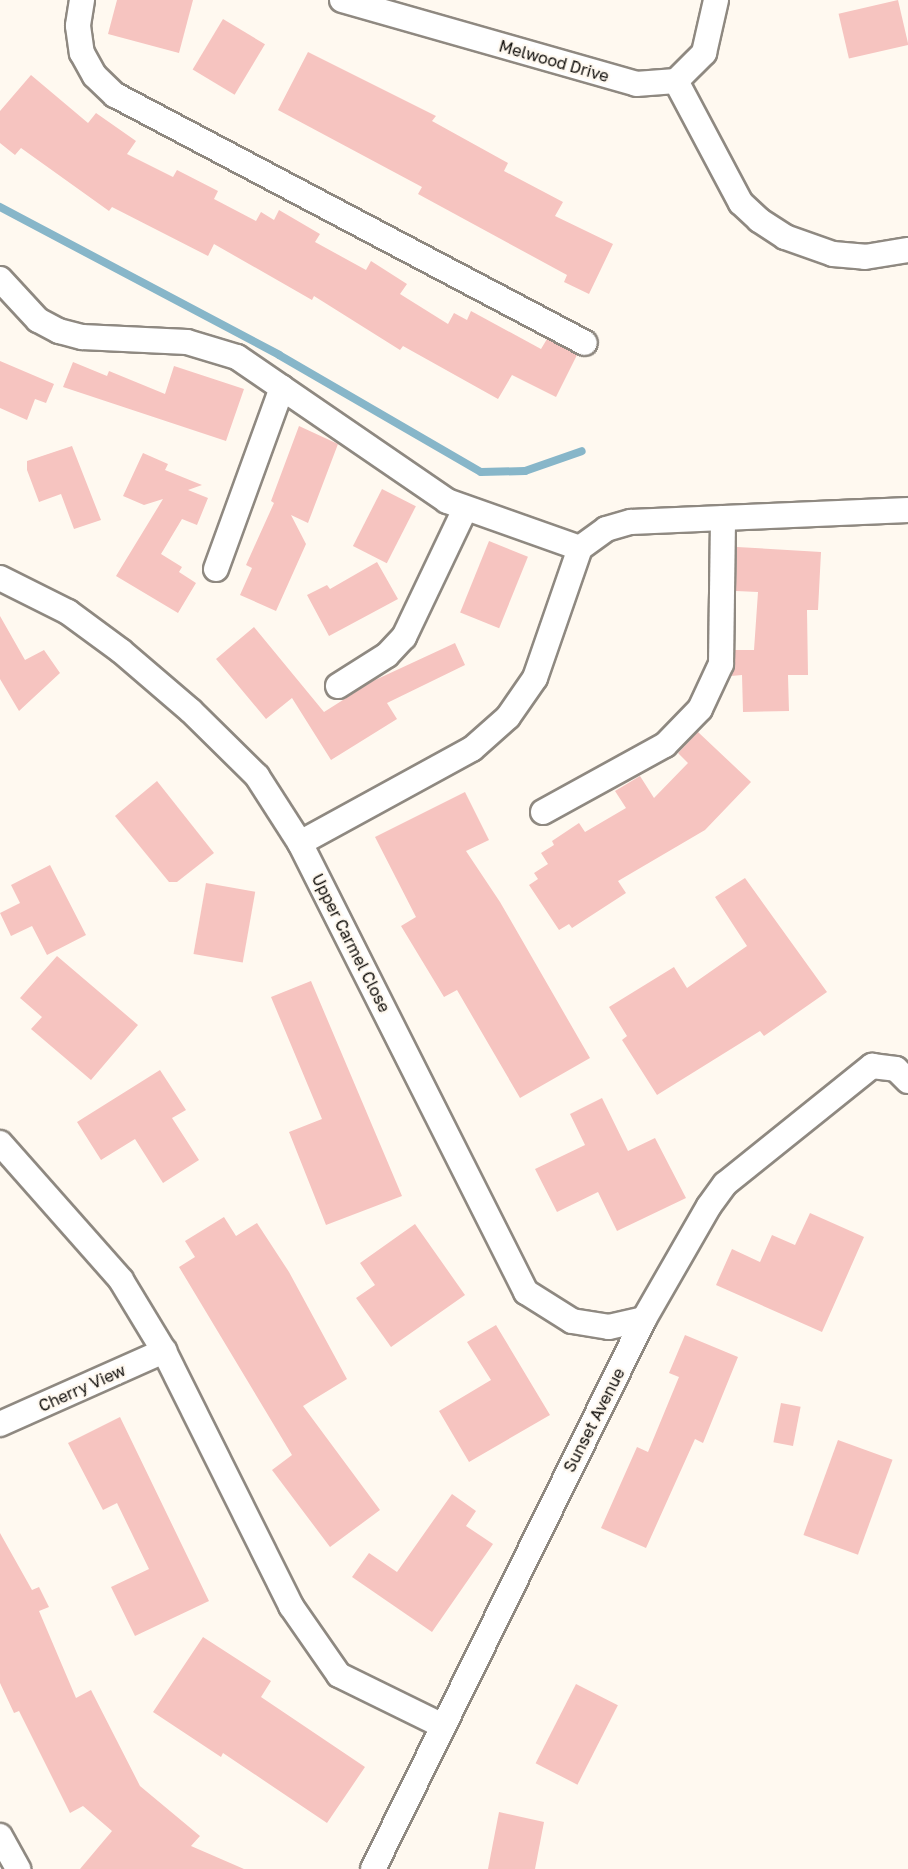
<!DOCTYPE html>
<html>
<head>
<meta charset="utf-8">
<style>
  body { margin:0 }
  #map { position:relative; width:908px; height:1869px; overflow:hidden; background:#fff9f0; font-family:"Golos Text",sans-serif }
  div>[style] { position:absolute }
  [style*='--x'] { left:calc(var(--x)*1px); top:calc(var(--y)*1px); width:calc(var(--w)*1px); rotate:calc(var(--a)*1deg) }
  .stream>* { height:8px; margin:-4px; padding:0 4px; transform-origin:4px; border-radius:4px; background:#87b6c9 }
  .building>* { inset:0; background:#f6c4c0; transform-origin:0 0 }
  .roads { filter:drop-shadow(2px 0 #8f8981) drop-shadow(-2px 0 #8f8981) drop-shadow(0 2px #8f8981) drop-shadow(0 -2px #8f8981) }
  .minor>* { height:24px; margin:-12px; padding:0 12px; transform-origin:12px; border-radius:12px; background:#fff }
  span { translate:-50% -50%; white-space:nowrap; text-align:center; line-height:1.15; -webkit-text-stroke:4.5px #fff9f0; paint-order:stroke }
  .street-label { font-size:16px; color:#0d0b08 }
</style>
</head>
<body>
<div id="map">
  <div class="stream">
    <div style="--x:0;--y:207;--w:316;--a:27.9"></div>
    <div style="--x:279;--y:355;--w:233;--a:30.1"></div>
    <div style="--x:481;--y:472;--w:44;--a:-1.3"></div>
    <div style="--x:525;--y:471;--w:60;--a:-19.3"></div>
  </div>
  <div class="building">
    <div style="clip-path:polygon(117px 0,193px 0,179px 53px,108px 34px)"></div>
    <div style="left:898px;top:0;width:46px;height:61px;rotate:77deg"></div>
    <div style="left:223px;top:19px;width:49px;height:59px;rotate:31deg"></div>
    <div style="clip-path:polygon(308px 52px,436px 116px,432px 121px,508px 163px,504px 171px,563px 202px,555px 216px,613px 244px,589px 294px,564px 282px,567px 275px,418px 194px,422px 187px,278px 110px)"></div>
    <div style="clip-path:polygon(31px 75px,88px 123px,96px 113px,136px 141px,127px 154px,173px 177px,177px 170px,218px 191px,214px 199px,256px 221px,261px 212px,274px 220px,279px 210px,320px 234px,315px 242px,366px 270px,371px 261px,407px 284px,400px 294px,448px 324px,454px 313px,467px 320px,471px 311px,541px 349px,547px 339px,577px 355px,556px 397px,512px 375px,498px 399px,403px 346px,400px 350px,314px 296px,312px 300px,214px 244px,208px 256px,112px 207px,109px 211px,21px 148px,15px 155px,0 143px,0 111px)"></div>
    <div style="clip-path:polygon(0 361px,54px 384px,46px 403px,35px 399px,27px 420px,0 408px)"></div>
    <div style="clip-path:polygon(73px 362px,107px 376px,109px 371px,165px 394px,174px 366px,244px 389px,226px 441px,63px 387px)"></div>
    <div style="clip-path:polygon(299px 426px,338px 444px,308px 523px,291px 515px,306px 544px,276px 611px,240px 595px,252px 568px,246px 565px,274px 503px,271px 501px)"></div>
    <div style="clip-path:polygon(72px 446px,101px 520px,74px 529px,61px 494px,39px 502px,27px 470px,27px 461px)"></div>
    <div style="clip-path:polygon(143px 453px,168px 464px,165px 470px,202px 485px,188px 490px,208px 498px,197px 525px,182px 519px,161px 554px,182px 567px,179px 572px,196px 583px,178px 613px,116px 576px,163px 499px,144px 505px,123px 496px)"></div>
    <div style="left:382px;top:489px;width:38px;height:64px;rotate:27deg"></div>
    <div style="left:489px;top:541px;width:42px;height:77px;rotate:22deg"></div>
    <div style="clip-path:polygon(737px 547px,821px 552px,818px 610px,807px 610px,808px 675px,788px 675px,789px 711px,743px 712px,742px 675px,731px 676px,735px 650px,754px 650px,758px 592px,736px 591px)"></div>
    <div style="clip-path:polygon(377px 562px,398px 599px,329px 636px,307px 595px,327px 585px,330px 589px)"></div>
    <div style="clip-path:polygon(0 616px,25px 660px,44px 650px,60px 673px,19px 711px,0 679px)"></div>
    <div style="clip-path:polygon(254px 627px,324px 712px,373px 681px,455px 643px,465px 665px,387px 703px,397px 719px,331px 760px,292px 698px,266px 719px,216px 659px)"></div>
    <div style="clip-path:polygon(698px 732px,751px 782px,705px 830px,618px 881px,626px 893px,572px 928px,569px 924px,559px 930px,529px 885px,538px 879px,534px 873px,548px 864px,541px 853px,554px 845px,552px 841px,579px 823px,585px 832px,626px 808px,615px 791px,640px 776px,654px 798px,688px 763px,678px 753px)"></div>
    <div style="clip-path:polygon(157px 781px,214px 853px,177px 882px,169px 882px,115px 816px)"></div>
    <div style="clip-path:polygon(465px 792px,489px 840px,466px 851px,500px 902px,590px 1058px,520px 1098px,457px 990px,444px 997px,401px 926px,416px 917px,375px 837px)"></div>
    <div style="clip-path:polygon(50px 865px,86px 935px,47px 955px,32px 926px,11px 936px,0 913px,20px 903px,11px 885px)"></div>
    <div style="clip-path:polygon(745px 878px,827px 992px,764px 1036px,760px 1031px,657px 1095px,622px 1040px,627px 1036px,609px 1007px,674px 967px,687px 988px,747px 946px,715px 897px)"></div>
    <div style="left:206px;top:883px;width:50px;height:72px;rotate:10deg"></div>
    <div style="clip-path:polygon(57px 956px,138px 1025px,91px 1080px,31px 1029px,42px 1017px,20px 998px)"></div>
    <div style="clip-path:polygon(311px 981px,402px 1196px,326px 1225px,289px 1132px,322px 1119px,271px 997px)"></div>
    <div style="clip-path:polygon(160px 1070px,186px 1110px,172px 1118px,199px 1160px,163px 1183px,135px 1139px,101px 1160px,77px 1122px)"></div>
    <div style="clip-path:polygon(602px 1098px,628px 1151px,655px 1138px,686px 1198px,617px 1231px,598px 1192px,557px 1212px,535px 1169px,585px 1145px,570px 1114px)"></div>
    <div style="clip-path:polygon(810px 1213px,864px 1237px,822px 1332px,716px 1285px,732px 1249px,760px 1262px,772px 1235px,795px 1245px)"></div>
    <div style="clip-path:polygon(224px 1217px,236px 1236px,257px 1223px,289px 1272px,347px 1379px,303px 1406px,380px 1510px,330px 1547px,272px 1470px,292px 1455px,179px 1267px,195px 1257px,185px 1241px)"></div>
    <div style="clip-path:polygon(415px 1224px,465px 1295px,391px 1347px,356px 1298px,375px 1285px,360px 1263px)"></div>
    <div style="clip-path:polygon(496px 1325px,550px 1415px,469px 1462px,439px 1411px,491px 1380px,467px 1342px)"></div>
    <div style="clip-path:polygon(685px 1335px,738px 1357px,703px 1443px,695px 1439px,646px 1548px,601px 1528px,637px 1447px,648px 1452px,679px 1377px,669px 1373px)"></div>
    <div style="left:781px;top:1403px;width:20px;height:40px;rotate:11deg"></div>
    <div style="clip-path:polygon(120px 1417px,209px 1601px,135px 1636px,111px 1587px,149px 1569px,117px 1503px,103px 1510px,68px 1443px)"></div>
    <div style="left:838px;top:1440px;width:58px;height:101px;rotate:20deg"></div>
    <div style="clip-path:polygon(452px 1494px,476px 1511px,466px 1526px,493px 1544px,432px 1632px,352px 1577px,369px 1553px,397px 1572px)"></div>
    <div style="clip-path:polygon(0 1533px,32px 1590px,39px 1587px,49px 1607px,39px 1611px,76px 1698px,91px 1690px,140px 1786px,200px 1836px,191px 1846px,244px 1869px,80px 1869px,112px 1831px,83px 1806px,70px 1813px,19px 1711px,14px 1713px,0 1683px)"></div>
    <div style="clip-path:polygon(203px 1637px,271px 1681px,261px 1697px,365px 1767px,327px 1823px,223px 1753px,221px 1757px,153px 1712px)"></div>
    <div style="left:576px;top:1684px;width:47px;height:89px;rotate:27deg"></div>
    <div style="clip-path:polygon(499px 1812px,544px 1822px,535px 1869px,488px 1869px)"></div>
  </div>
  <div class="roads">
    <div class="minor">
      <div style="--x:82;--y:0;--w:26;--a:99"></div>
      <div style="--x:78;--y:26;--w:27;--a:82"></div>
      <div style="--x:82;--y:53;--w:26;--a:61"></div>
      <div style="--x:95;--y:76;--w:28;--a:44"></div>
      <div style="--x:115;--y:95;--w:531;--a:27.82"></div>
      <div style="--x:342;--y:0;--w:306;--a:15.9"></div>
      <div style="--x:636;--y:84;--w:40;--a:-4.3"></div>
      <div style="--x:676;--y:81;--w:40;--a:-45"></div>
      <div style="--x:704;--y:53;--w:54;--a:-77.2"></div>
      <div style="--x:676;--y:81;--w:138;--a:62"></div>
      <div style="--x:741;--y:203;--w:25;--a:43"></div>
      <div style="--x:759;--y:220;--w:31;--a:33"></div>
      <div style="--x:785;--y:237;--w:51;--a:19.5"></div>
      <div style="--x:833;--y:254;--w:32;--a:5"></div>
      <div style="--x:865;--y:257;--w:44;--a:-9.2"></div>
      <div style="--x:0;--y:279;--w:56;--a:47.2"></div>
      <div style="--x:38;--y:320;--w:24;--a:28"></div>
      <div style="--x:59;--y:331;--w:24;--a:15"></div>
      <div style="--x:82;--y:337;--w:105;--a:2.7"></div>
      <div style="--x:187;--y:342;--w:52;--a:16.7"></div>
      <div style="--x:237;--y:357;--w:255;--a:34.4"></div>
      <div style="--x:447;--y:501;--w:141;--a:19.5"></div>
      <div style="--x:216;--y:569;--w:193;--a:-70"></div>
      <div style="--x:0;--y:578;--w:76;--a:26.6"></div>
      <div style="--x:68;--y:612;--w:66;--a:36.3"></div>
      <div style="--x:121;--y:651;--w:92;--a:40.6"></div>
      <div style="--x:191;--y:711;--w:93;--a:44.6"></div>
      <div style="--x:257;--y:776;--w:80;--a:57.3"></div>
      <div style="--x:300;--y:843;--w:503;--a:63.28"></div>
      <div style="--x:526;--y:1292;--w:54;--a:32.2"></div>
      <div style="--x:572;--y:1321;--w:37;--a:9"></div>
      <div style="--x:609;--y:1327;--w:36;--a:-13"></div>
      <div style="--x:338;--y:686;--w:58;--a:-32.3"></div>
      <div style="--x:387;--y:655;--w:25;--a:-47"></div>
      <div style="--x:404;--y:637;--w:142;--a:-64.5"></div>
      <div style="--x:543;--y:812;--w:139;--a:-28.8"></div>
      <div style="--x:665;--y:745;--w:50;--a:-45.8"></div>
      <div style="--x:700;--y:709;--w:50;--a:-65"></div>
      <div style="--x:721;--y:664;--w:146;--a:-89.2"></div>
      <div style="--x:300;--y:843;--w:196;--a:-28.7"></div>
      <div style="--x:472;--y:749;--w:48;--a:-41.6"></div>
      <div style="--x:508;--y:717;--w:47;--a:-55.3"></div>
      <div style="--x:535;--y:678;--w:138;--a:-70.9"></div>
      <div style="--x:580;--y:548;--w:32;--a:-36"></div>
      <div style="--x:606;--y:529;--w:26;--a:-16"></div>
      <div style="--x:631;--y:522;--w:277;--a:-2.5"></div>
      <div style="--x:0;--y:1143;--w:183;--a:48.5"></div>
      <div style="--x:121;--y:1280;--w:83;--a:58.8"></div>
      <div style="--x:164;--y:1351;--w:285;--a:63.5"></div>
      <div style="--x:291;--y:1606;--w:84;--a:55.2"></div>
      <div style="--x:339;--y:1675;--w:114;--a:26.1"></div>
      <div style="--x:0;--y:1424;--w:180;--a:-24"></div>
      <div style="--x:0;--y:1836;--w:38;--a:61"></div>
      <div style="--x:373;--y:1869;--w:613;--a:-63.77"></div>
      <div style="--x:644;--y:1319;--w:130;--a:-60.1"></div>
      <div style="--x:709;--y:1206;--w:27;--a:-54"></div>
      <div style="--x:725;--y:1184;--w:189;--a:-38.8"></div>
      <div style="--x:872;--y:1066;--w:24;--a:7"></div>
      <div style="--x:896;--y:1069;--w:17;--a:45"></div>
    </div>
  </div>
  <div class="street-label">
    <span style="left:554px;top:61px;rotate:16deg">Melwood Drive</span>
    <span style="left:351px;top:943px;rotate:63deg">Upper Carmel Close</span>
    <span style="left:82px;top:1388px;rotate:-24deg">Cherry View</span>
    <span style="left:594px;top:1420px;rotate:-63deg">Sunset Avenue</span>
  </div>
</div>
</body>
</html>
